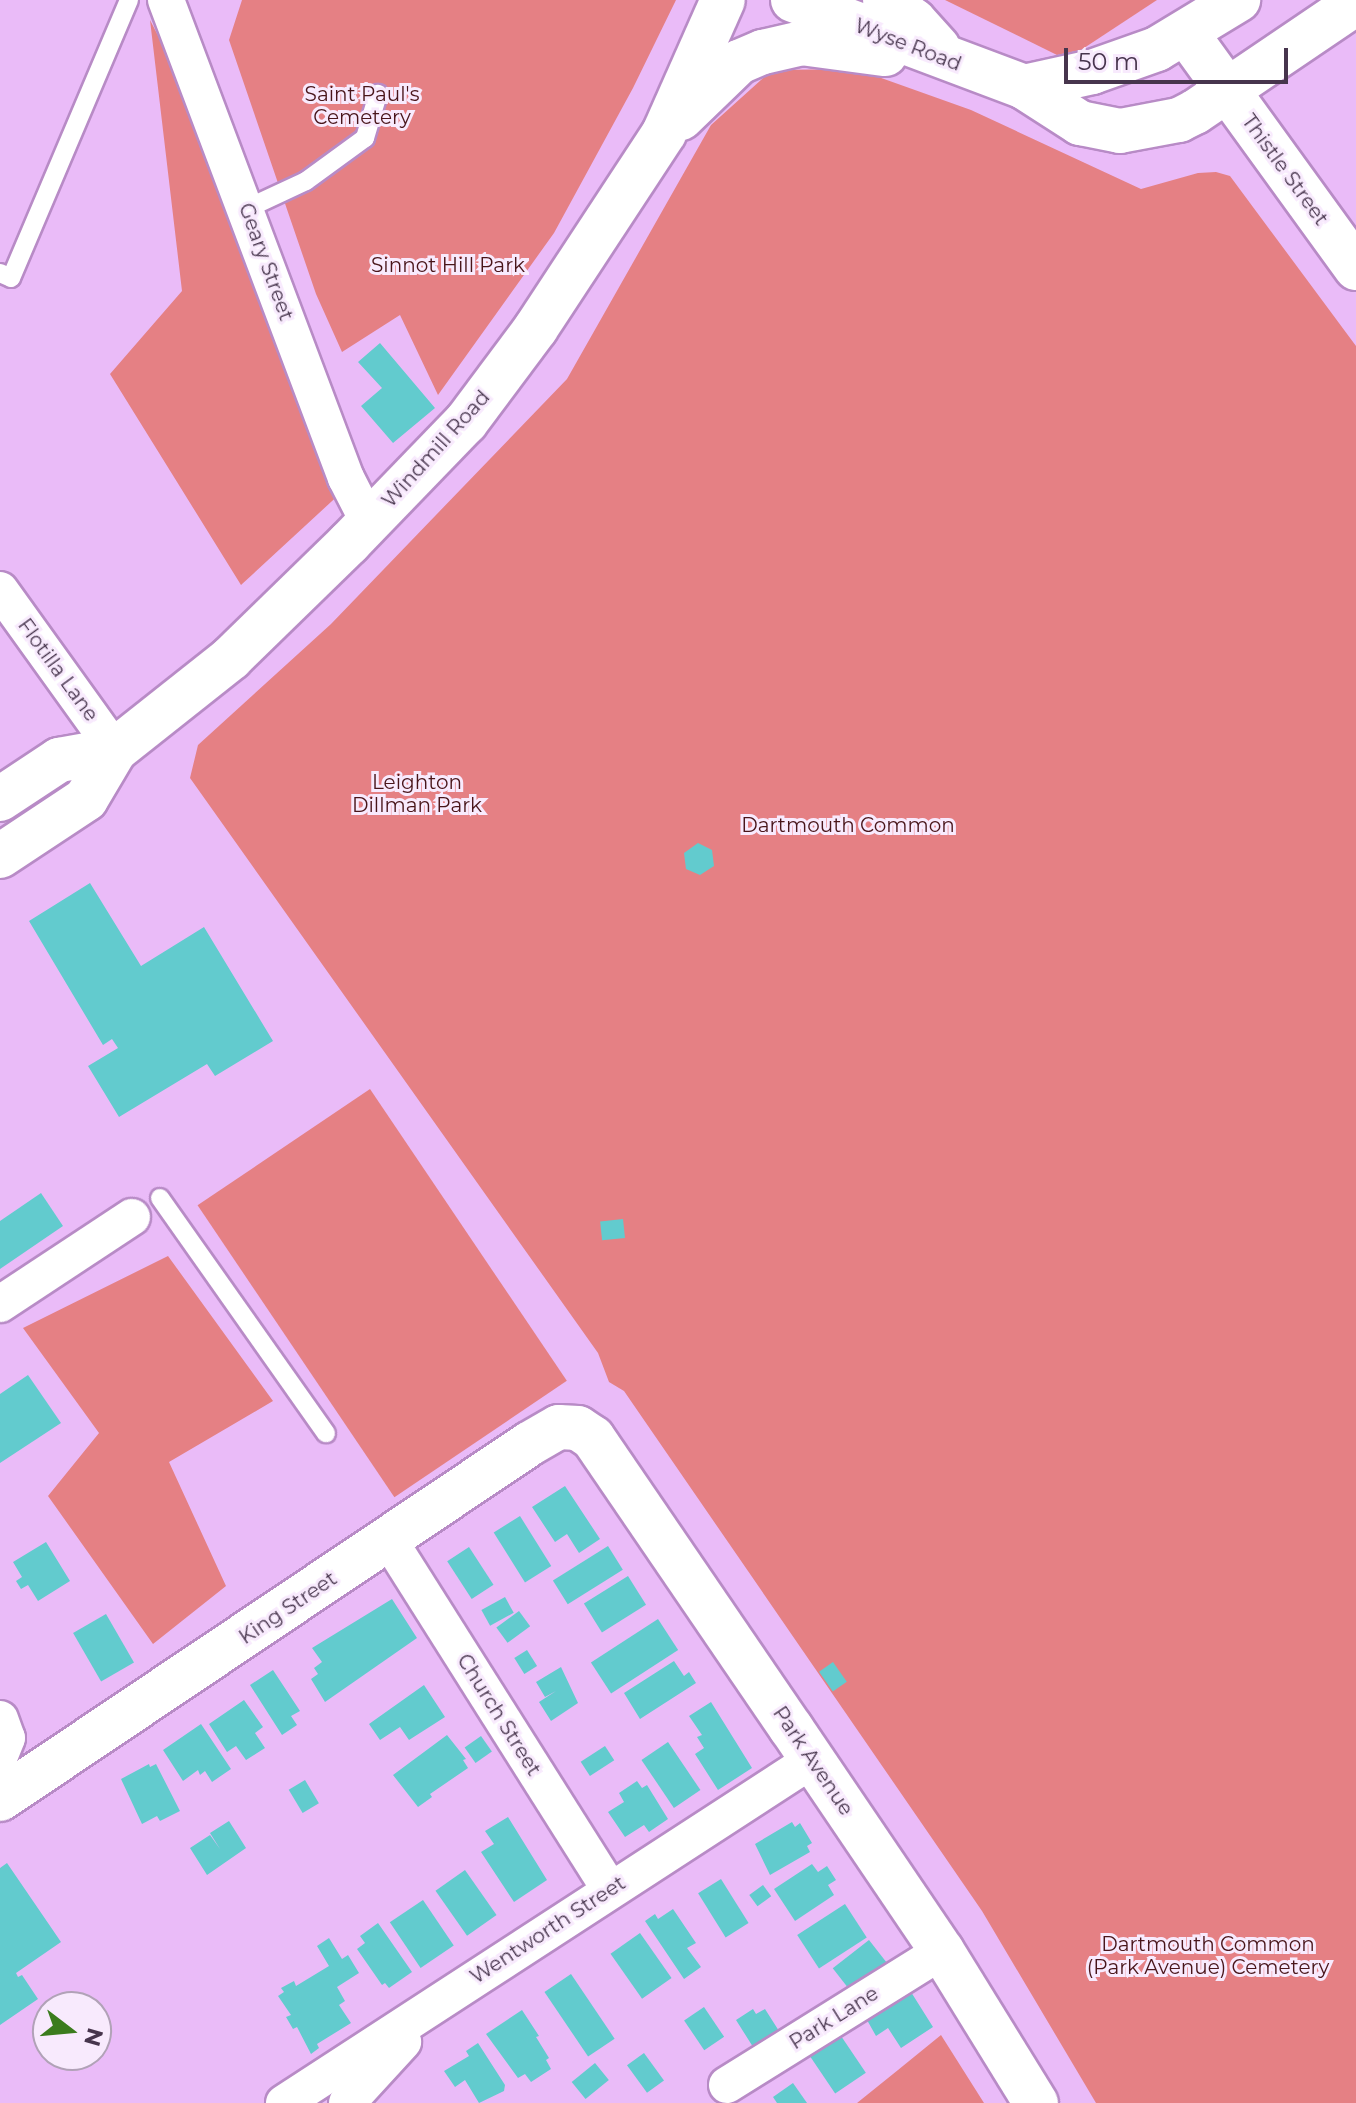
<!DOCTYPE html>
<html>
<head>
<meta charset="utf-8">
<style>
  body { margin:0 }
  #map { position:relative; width:1356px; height:2103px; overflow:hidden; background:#eabbf8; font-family:Montserrat,sans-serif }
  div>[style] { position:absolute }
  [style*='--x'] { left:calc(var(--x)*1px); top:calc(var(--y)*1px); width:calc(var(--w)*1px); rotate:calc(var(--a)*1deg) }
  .green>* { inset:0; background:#e58084; transform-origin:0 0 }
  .building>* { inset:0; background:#62cbce; transform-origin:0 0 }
  .roads { filter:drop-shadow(2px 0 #b88bc6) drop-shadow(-2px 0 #b88bc6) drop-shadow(0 2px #b88bc6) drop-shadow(0 -2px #b88bc6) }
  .lane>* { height:18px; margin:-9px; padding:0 9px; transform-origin:9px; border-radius:9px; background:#fff }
  .street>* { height:36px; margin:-18px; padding:0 18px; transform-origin:18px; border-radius:18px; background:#fff }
  .secondary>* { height:44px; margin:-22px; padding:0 22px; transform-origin:22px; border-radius:22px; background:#fff }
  span { translate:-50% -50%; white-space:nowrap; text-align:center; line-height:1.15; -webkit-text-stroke:6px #f8eafd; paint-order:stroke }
  .street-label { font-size:20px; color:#47354d }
  .park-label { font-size:20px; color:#49151a }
  .north { position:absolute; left:32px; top:1991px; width:80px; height:80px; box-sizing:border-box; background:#f8eafd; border:2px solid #b1a2b7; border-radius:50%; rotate:106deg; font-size:22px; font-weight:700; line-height:32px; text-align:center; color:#47354d }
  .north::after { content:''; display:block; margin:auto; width:28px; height:36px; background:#3b7c1d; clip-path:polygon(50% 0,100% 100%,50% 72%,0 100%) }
  .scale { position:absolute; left:1064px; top:48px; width:224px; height:36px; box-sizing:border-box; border:4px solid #47354d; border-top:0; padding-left:10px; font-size:24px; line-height:28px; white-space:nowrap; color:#47354d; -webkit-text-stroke:6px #f8eafd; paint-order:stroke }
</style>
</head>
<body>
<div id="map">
  <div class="green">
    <div style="clip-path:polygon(242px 0,676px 0,633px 88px,554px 233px,438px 395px,400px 315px,342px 352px,316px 294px,229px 40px)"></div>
    <div style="clip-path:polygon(945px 0,1157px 0,1081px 50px,1057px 55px)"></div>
    <div style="clip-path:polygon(150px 20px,169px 57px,344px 490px,241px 585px,110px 374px,182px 291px)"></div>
    <div style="clip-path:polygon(856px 69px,971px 110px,1141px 189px,1198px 173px,1216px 172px,1230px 176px,1356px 346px,1356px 2103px,1096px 2103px,982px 1911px,624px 1391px,609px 1382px,598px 1353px,190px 778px,198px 745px,331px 624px,567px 379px,711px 125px,772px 70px)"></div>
    <div style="left:370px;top:1089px;width:352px;height:208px;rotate:56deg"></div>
    <div style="clip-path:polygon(168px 1256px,273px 1401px,169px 1462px,226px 1586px,153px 1644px,48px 1496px,99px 1433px,23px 1328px)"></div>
    <div style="clip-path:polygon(941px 2035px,984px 2103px,857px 2103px,898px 2070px)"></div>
  </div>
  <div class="building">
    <div style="clip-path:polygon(380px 343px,435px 408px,393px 443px,361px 406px,382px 388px,358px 362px)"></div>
    <div style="clip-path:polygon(698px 843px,712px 850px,714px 866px,700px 875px,686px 869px,684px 853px)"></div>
    <div style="clip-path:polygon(90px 883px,141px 966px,204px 927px,273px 1041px,215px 1076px,207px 1064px,119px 1117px,88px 1066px,118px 1048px,112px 1039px,103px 1045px,29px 921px)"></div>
    <div style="clip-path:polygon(41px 1193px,63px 1226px,0 1269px,0 1221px)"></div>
    <div style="left:623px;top:1219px;width:19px;height:23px;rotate:84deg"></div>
    <div style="clip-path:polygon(28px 1375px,61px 1423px,0 1463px,0 1394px)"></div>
    <div style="clip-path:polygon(565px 1486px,600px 1539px,579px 1553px,567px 1534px,555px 1542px,532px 1507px)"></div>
    <div style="left:520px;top:1516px;width:59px;height:31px;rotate:58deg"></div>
    <div style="clip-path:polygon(46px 1542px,70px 1581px,38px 1601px,28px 1585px,21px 1589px,16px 1581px,22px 1577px,13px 1562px)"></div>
    <div style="left:608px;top:1546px;width:28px;height:65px;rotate:58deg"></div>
    <div style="left:469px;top:1547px;width:45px;height:26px;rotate:57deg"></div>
    <div style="left:628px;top:1576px;width:34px;height:52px;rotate:58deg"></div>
    <div style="left:505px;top:1597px;width:18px;height:27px;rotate:61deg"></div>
    <div style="clip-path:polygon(392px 1599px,417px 1638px,325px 1702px,311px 1679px,318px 1674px,314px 1668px,322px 1662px,312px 1648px)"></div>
    <div style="left:519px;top:1611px;width:19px;height:28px;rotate:54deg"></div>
    <div style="left:106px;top:1614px;width:56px;height:38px;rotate:60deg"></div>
    <div style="left:658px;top:1619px;width:37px;height:80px;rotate:57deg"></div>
    <div style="left:527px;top:1650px;width:19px;height:15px;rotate:58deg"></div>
    <div style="clip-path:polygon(674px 1661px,684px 1676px,689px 1672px,696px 1683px,640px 1719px,624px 1693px)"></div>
    <div style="left:833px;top:1662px;width:24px;height:17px;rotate:55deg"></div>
    <div style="clip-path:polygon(561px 1667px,578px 1703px,551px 1721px,539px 1702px,556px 1691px,545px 1697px,536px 1682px)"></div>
    <div style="clip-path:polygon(273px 1670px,300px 1711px,291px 1716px,297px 1725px,282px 1735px,250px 1685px)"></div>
    <div style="clip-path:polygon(424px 1685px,445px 1717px,409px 1740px,400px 1727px,380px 1740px,369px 1724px)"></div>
    <div style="clip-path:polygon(244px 1700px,263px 1727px,255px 1733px,265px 1748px,246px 1760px,236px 1746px,227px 1752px,209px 1724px)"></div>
    <div style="clip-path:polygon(711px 1702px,752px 1768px,718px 1790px,695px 1754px,704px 1748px,697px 1737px,702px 1735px,689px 1716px)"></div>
    <div style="clip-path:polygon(201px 1724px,231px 1769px,212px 1782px,205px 1771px,200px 1775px,198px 1770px,183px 1781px,163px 1750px)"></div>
    <div style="clip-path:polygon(447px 1735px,466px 1759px,463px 1760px,468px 1768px,430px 1794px,432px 1797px,418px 1807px,393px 1775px)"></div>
    <div style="left:481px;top:1736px;width:19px;height:20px;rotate:55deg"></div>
    <div style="left:668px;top:1742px;width:58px;height:32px;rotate:56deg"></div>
    <div style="left:605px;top:1746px;width:17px;height:29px;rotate:57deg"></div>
    <div style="clip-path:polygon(149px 1764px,150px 1767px,156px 1764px,180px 1811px,160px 1821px,157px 1816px,142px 1824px,121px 1779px)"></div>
    <div style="left:305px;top:1780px;width:27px;height:19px;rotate:59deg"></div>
    <div style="clip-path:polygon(637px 1781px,642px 1788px,647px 1785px,668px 1819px,649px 1832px,644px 1825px,625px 1837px,608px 1812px,624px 1802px,619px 1793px)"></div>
    <div style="clip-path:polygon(508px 1817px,547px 1880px,514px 1902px,481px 1852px,494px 1844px,485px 1831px)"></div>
    <div style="clip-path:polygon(229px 1821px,246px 1848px,207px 1875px,190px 1848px,210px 1835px,220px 1849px,210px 1833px)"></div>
    <div style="clip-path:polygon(792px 1822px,795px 1827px,800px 1823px,812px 1843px,807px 1846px,810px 1852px,770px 1875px,755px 1844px)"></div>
    <div style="clip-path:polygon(7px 1863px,61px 1942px,16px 1973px,18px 1977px,22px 1975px,38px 1999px,0 2025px,0 1868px)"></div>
    <div style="clip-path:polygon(812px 1864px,818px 1872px,827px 1866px,836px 1880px,828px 1885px,834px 1895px,795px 1921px,774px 1889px)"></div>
    <div style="left:465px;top:1870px;width:55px;height:36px;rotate:55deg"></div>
    <div style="left:721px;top:1879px;width:52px;height:27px;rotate:58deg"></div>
    <div style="left:763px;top:1885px;width:14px;height:17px;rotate:54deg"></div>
    <div style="left:423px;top:1900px;width:55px;height:40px;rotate:56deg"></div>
    <div style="left:845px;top:1904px;width:40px;height:57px;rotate:57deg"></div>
    <div style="clip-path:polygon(673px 1909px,696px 1943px,687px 1948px,701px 1967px,684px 1979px,645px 1921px,655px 1914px,658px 1919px)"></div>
    <div style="clip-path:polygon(378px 1923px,412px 1972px,389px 1988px,385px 1983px,382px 1985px,357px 1949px,365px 1943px,360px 1936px)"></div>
    <div style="left:640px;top:1933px;width:55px;height:36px;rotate:55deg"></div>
    <div style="clip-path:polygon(329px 1938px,342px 1959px,348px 1955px,359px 1973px,337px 1987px,345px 2001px,339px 2005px,351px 2023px,317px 2044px,319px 2048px,311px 2054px,297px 2027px,293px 2029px,286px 2017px,291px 2015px,278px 1996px,284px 1992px,281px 1988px,294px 1981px,296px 1986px,329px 1966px,317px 1946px)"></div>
    <div style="left:869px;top:1940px;width:33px;height:46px;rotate:52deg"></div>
    <div style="left:571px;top:1974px;width:78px;height:32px;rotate:56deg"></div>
    <div style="clip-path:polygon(911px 1992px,933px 2027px,901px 2048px,888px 2028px,876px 2036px,867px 2020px)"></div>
    <div style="left:704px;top:2007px;width:36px;height:24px;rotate:56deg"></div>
    <div style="clip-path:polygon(753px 2009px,756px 2014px,765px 2009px,786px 2042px,760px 2058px,736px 2020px)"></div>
    <div style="clip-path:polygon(522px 2010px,539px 2036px,536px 2037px,549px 2058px,546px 2060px,551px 2069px,531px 2082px,525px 2074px,518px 2078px,486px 2034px)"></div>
    <div style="left:839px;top:2033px;width:48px;height:37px;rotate:56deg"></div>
    <div style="clip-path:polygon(478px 2043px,505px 2085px,504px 2091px,479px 2103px,465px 2080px,455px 2087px,444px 2071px,469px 2056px,466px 2051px)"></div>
    <div style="left:644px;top:2053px;width:34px;height:21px;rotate:54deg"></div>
    <div style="left:595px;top:2063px;width:22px;height:30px;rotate:51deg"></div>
    <div style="clip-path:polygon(793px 2083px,807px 2103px,777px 2103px,773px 2097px)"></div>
  </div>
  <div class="roads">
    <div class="lane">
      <div style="--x:246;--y:209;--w:66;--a:-25"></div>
      <div style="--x:306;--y:181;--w:73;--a:-36.1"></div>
      <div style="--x:365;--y:138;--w:46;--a:-73.5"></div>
      <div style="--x:0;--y:273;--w:12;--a:24"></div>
      <div style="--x:11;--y:278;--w:302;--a:-67"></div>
      <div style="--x:160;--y:1198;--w:288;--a:54.8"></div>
    </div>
    <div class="street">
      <div style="--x:166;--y:0;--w:511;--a:69.37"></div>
      <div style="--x:346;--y:478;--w:51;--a:62.9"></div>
      <div style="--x:0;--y:590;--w:197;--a:54.3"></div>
      <div style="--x:0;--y:1304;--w:158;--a:-33.4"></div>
      <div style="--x:389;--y:1540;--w:413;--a:57.7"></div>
      <div style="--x:0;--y:1719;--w:20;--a:70"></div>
      <div style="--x:7;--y:1738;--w:18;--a:112"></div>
      <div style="--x:727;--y:2085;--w:253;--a:-31.9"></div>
      <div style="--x:284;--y:2103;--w:630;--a:-33.01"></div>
      <div style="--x:347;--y:2103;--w:83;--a:-47.4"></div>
    </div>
    <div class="secondary">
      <div style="--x:793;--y:0;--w:247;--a:20.6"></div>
      <div style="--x:1024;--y:87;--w:67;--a:32.7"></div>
      <div style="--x:1080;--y:123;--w:41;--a:11.3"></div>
      <div style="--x:1120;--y:131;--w:60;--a:-10.6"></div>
      <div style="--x:1179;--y:120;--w:18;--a:-27"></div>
      <div style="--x:1195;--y:112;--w:194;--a:-34.1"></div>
      <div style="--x:885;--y:0;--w:36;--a:36"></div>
      <div style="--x:914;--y:21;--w:36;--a:48"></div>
      <div style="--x:1186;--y:33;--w:290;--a:54.1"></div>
      <div style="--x:1024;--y:87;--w:70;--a:-12.4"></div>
      <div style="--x:1092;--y:72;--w:69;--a:-19.5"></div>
      <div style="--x:1157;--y:49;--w:95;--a:-31.2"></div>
      <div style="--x:681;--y:118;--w:81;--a:-44"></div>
      <div style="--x:739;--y:62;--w:26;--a:-23"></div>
      <div style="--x:763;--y:52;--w:39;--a:-13"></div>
      <div style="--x:801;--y:43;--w:85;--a:7.5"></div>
      <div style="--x:0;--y:799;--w:71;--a:-33.5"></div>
      <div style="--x:59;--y:760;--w:57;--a:-10.1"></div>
      <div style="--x:0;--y:856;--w:103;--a:-33.5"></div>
      <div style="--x:86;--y:799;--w:57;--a:-59.4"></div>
      <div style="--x:115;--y:750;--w:148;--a:-38.4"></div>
      <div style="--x:231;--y:658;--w:165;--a:-44.3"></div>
      <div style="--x:349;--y:543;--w:168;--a:-46"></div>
      <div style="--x:466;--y:422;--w:117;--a:-53.3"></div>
      <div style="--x:536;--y:328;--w:233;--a:-56.7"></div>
      <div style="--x:664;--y:133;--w:145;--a:-66.1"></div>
      <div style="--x:0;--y:1799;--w:637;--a:-33.86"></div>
      <div style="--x:529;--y:1444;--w:34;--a:-30"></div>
      <div style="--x:559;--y:1427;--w:19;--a:3"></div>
      <div style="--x:578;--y:1428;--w:18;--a:34"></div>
      <div style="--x:593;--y:1438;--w:351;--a:55.7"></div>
      <div style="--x:791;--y:1728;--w:269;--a:55.9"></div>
      <div style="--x:942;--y:1951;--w:179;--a:58.3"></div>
    </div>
  </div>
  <div class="street-label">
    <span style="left:908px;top:45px;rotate:21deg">Wyse Road</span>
    <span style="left:1285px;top:170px;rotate:54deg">Thistle Street</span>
    <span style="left:266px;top:262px;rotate:70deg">Geary Street</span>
    <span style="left:436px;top:449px;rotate:-48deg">Windmill Road</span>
    <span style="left:58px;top:670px;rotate:54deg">Flotilla Lane</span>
    <span style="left:288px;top:1608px;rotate:-34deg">King Street</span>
    <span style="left:499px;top:1715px;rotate:58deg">Church Street</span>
    <span style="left:813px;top:1761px;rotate:56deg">Park Avenue</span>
    <span style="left:548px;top:1930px;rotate:-33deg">Wentworth Street</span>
    <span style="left:834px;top:2018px;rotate:-32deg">Park Lane</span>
  </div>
  <div class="park-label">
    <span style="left:362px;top:106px">Saint Paul's<br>Cemetery</span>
    <span style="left:448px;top:265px">Sinnot Hill Park</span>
    <span style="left:417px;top:794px">Leighton<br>Dillman Park</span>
    <span style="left:848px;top:825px">Dartmouth Common</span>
    <span style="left:1208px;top:1956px">Dartmouth Common<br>(Park Avenue) Cemetery</span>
  </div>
  <div class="north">N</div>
  <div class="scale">50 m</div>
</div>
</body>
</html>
